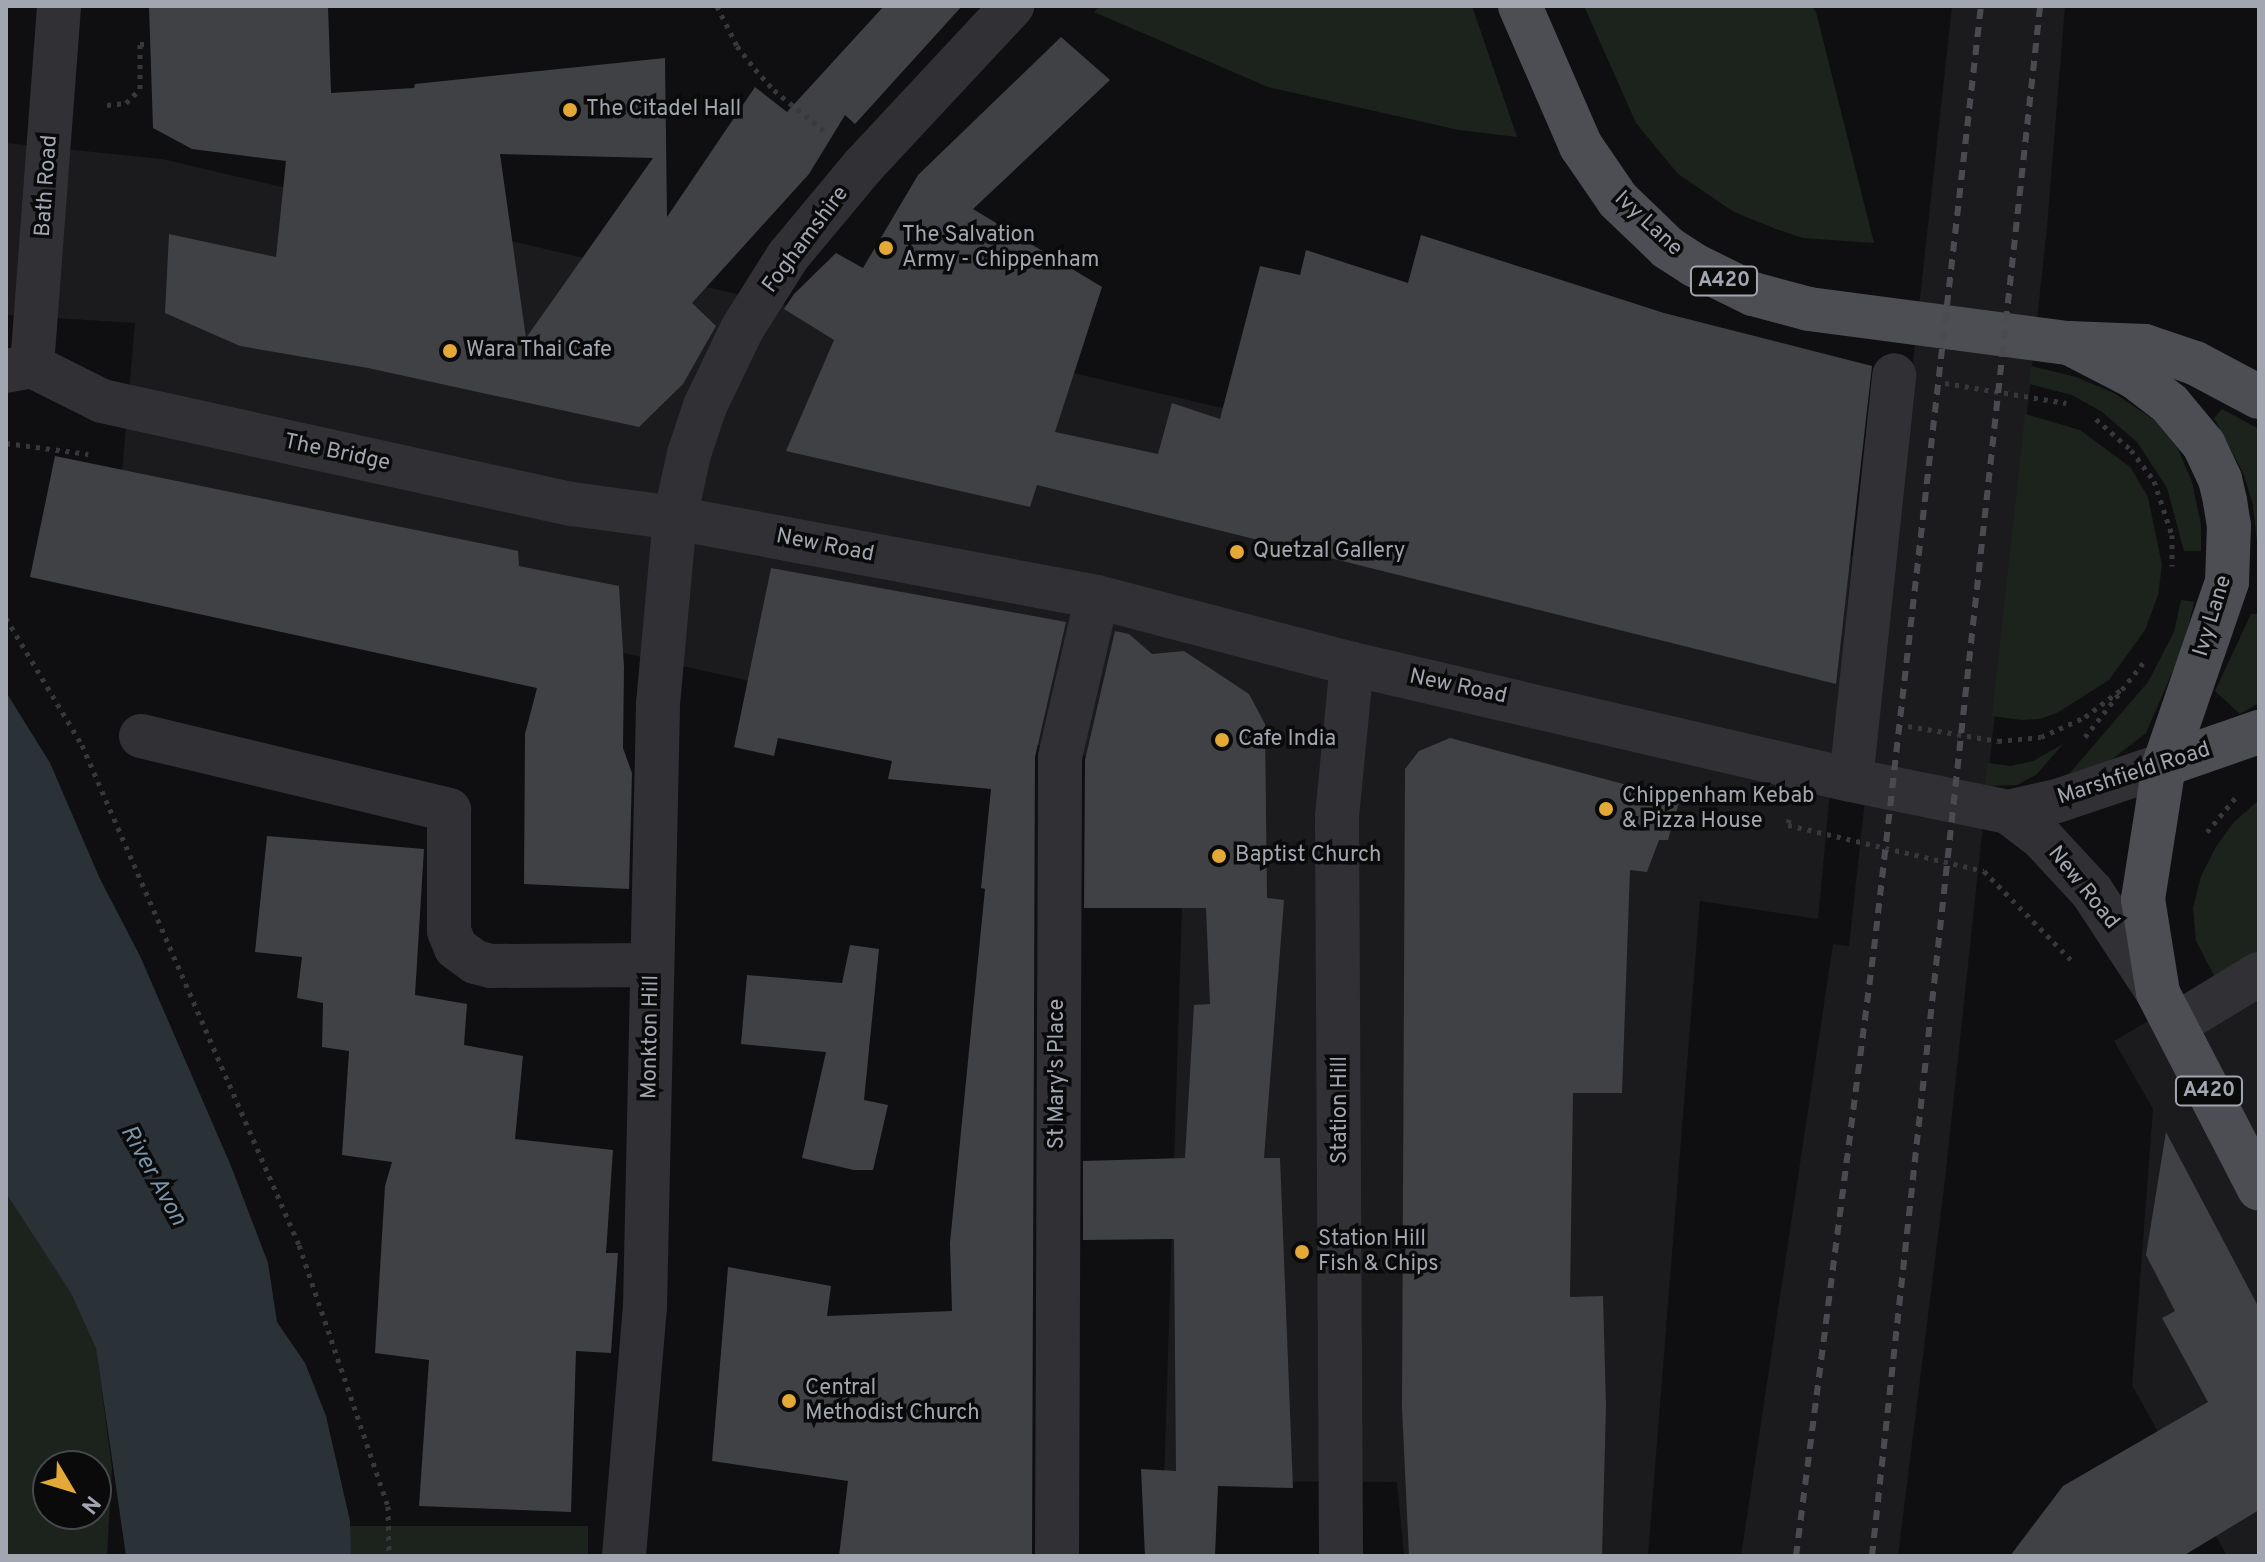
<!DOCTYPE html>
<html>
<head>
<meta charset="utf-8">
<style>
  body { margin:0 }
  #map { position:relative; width:2265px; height:1562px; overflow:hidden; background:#0f0f11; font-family:Overpass,sans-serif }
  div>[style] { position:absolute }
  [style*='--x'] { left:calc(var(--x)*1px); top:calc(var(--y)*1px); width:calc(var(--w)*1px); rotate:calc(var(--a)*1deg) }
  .built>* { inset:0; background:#1b1b1d }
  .green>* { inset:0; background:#1c231d; transform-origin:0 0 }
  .water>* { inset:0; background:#2a3238 }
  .building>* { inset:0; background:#404145 }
  .path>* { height:5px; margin-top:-2.5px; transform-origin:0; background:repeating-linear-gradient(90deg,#37383c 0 4px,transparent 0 10px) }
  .minor>* { height:44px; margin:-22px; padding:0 22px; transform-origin:22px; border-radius:22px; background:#313135 }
  .major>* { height:44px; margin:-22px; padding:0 22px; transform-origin:22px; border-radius:22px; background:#4d4e54 }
  .rail>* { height:6px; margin-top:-3px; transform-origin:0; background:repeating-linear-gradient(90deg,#4a4b50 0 10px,transparent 0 18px) }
  .dots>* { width:22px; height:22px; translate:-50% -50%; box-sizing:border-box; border:4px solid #0a0a0b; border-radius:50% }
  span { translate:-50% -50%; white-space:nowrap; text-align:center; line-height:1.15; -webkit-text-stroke:7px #0a0a0b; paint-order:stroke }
  .shield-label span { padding:2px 6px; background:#0a0a0b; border:2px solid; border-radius:6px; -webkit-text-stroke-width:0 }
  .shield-label { font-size:20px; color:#a1a6b0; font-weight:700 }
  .poi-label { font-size:22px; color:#a1a6b0 }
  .left { translate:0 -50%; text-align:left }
  .street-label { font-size:22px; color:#a1a6b0 }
  .water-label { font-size:24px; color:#7a94aa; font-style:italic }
  .frame { position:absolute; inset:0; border:8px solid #a1a6b0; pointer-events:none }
  .north { position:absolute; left:32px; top:1450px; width:80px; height:80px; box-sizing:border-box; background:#0a0a0b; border:2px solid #46484d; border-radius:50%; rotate:128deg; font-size:22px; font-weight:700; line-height:32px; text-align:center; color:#a1a6b0 }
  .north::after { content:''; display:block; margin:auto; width:28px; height:36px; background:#e3a835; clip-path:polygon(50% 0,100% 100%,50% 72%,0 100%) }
</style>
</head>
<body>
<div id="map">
  <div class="built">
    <div style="clip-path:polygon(1952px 6px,2065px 6px,2047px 227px,1945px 1180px,1898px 1556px,1741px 1556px,1833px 944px,1849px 946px)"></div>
    <div style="clip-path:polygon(6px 143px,162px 159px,1852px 556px,1818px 919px,1700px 901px,1648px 1556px,1404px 1556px,1397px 1482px,1164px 1481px,1186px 778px,116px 540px,135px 323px,6px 315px)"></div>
    <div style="clip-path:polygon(2259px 956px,2259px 1556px,2227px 1556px,2132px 1385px,2153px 1109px,2114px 1041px)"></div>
  </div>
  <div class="green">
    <div style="clip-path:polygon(1100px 6px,1472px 6px,1517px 137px,1459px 130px,1268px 87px,1094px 12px)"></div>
    <div style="clip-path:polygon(1584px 6px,1811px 6px,1816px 12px,1874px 243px,1803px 238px,1776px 229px,1734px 212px,1678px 174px,1636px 123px)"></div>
    <div style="clip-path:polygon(2031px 366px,2076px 377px,2114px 393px,2160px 424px,2178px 449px,2192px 482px,2201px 525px,2201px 551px,2184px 551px,2167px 488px,2137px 442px,2102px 412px,2072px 395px,2029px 384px)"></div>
    <div style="clip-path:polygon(2222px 409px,2259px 429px,2259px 561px,2253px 505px,2244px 475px,2214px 418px)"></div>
    <div style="clip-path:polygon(2025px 414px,2080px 430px,2130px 467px,2148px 497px,2162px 565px,2158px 595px,2145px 630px,2109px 680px,2057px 713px,2040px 719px,2022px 720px,1992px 716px)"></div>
    <div style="clip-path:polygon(2181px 600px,2194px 602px,2184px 645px,2146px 733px,2111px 760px,2069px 774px,2148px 682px,2174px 632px)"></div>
    <div style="clip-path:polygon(2251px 614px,2259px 614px,2259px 703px,2240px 714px,2215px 691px)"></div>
    <div style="clip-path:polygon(2063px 744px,2036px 775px,2017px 785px,1985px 786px,1987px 763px,2011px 766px,2033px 761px)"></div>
    <div style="clip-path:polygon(2259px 800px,2259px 956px,2217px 981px,2196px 941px,2193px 908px,2201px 876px,2217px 845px,2234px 822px)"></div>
    <div style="clip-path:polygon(evenodd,6px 1122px,85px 1262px,112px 1468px,107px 1556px,6px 1556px,6px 1122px,48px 1466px,96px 1466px,96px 1514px,48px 1514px,48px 1466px)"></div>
    <div style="left:329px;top:1526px;width:259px;height:30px"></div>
  </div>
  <div class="water">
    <div style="clip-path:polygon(6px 692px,50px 763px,100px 879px,140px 956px,231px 1166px,268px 1263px,277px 1322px,305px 1363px,326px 1416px,350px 1521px,351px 1556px,126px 1556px,96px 1348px,71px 1293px,6px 1193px)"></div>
  </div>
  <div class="building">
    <div style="clip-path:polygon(evenodd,149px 6px,328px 6px,331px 93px,414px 88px,415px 84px,665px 58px,667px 217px,755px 87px,787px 112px,884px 6px,962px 6px,855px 124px,845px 115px,809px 174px,692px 303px,716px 326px,683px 384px,639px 427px,368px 368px,240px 346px,165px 313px,169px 234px,276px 257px,286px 161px,192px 149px,153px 128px,149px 6px,500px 154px,653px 158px,526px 338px,500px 154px)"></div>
    <div style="clip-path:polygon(1061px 37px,1110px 80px,973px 209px,1102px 287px,1055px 432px,1158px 454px,1172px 403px,1220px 419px,1260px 266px,1300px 275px,1306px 250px,1408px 283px,1421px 235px,1664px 313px,1872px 366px,1836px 684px,1037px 485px,1030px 507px,786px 451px,834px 340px,784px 309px,794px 294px,836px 253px,863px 268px,918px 175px)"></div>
    <div style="clip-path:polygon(55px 456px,518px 551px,519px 566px,619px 586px,624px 667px,623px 748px,632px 773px,629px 889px,524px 884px,525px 734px,537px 688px,30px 577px)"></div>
    <div style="clip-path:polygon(771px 568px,1066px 622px,1035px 757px,1032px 1556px,839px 1556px,848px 1481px,712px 1461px,728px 1267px,831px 1286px,827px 1316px,952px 1311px,950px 1243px,985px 889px,981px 888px,991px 789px,888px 779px,892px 761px,778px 738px,774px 756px,734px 747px)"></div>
    <div style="clip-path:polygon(1115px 631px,1129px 634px,1152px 654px,1184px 651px,1249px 694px,1265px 724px,1267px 898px,1284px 900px,1264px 1158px,1280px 1158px,1293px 1488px,1218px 1486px,1215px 1556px,1145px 1556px,1141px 1469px,1176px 1471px,1174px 1239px,1083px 1240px,1083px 1161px,1185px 1158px,1194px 1005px,1210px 1004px,1206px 908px,1084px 908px,1085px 760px)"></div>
    <div style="clip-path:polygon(1450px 738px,1680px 799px,1668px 840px,1659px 840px,1647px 872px,1630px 870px,1622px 1093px,1573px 1093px,1570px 1297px,1603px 1296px,1606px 1406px,1602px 1556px,1409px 1556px,1402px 1408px,1405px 769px,1419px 751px)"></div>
    <div style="clip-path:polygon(267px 836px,424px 849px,415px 995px,467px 1004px,464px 1045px,523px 1056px,515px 1139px,613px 1150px,606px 1253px,618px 1253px,611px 1353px,576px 1351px,571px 1512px,419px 1506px,429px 1360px,375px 1353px,385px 1186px,392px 1162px,342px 1155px,349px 1051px,322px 1047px,323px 1003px,297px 998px,302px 957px,255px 952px)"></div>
    <div style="clip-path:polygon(850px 945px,879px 949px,864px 1100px,888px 1105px,873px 1170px,854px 1170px,802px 1158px,826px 1052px,741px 1044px,747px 975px,842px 983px)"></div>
    <div style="clip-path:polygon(2166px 1132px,2259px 1308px,2259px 1510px,2183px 1556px,2010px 1556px,2063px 1486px,2208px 1402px,2162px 1318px,2175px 1311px,2146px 1255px)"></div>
  </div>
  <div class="path">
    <div style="--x:717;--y:6;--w:45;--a:63.4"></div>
    <div style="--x:737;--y:46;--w:29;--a:52"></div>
    <div style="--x:755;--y:69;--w:28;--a:48"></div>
    <div style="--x:774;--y:90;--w:65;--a:39.4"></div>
    <div style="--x:107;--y:105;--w:19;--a:-6"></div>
    <div style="--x:126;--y:103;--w:20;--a:-45"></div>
    <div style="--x:140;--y:89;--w:45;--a:-90"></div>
    <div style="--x:140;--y:44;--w:10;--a:0"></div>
    <div style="--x:1945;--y:383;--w:123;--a:9.4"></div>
    <div style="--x:2096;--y:419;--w:47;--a:41.5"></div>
    <div style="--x:2131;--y:450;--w:39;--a:53"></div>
    <div style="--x:2154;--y:481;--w:57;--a:71.6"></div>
    <div style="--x:2172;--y:535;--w:31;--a:90"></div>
    <div style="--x:6;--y:443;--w:83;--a:7.6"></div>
    <div style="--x:6;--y:618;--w:148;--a:59.1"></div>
    <div style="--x:82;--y:745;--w:545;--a:66.54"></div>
    <div style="--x:299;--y:1245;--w:276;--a:71.2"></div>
    <div style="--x:388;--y:1506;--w:50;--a:88.9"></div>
    <div style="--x:1908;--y:726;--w:91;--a:9.5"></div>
    <div style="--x:1998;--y:741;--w:43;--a:-5.3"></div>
    <div style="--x:2041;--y:737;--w:48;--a:-24.4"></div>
    <div style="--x:2085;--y:717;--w:48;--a:-37.3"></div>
    <div style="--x:2085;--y:737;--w:94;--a:-51.9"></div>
    <div style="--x:1789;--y:819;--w:6;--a:99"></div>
    <div style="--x:1788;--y:825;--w:201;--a:13.2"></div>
    <div style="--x:1984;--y:871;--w:126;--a:45.6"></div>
    <div style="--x:2207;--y:832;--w:45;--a:-50.4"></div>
  </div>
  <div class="minor">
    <div style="--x:32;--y:366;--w:361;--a:-85.7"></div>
    <div style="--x:6;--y:371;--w:26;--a:-11"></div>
    <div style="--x:32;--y:366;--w:78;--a:26.6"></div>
    <div style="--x:102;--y:401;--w:481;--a:12.4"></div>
    <div style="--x:572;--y:504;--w:104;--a:7.7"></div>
    <div style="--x:675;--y:518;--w:429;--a:10.6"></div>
    <div style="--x:1097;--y:597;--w:264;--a:14.7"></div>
    <div style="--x:1352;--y:664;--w:512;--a:13.09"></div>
    <div style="--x:1851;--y:780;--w:160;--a:11.5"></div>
    <div style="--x:2008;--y:812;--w:43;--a:37.4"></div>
    <div style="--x:2042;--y:838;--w:74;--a:47.2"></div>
    <div style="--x:2092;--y:892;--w:121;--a:56.8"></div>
    <div style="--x:141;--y:736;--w:317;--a:13.5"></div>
    <div style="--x:449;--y:810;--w:121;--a:90"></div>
    <div style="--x:449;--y:931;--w:18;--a:68"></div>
    <div style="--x:456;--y:948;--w:24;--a:36"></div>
    <div style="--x:475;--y:962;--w:16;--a:14"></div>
    <div style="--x:491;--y:966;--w:161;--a:-0.4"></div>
    <div style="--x:1851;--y:780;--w:407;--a:-83.9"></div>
    <div style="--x:2008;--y:812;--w:50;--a:-12.7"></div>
    <div style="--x:2057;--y:801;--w:113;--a:-18.6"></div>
    <div style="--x:2175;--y:1025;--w:98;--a:-31.3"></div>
    <div style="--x:624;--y:1556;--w:250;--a:-85.2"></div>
    <div style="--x:645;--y:1307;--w:603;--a:-88.76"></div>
    <div style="--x:658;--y:704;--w:187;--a:-84.8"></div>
    <div style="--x:675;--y:518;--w:66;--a:-77.7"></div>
    <div style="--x:689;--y:454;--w:51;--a:-71.6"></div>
    <div style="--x:705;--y:406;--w:85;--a:-64.3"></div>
    <div style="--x:742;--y:329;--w:86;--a:-57.8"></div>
    <div style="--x:788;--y:256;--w:117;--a:-50.2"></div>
    <div style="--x:863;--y:166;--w:219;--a:-47"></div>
    <div style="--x:1057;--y:1556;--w:799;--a:-89.78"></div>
    <div style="--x:1060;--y:757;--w:164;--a:-77"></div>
    <div style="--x:1341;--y:1556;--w:740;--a:-90.31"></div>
    <div style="--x:1337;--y:816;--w:153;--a:-84.4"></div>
  </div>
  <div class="major">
    <div style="--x:1520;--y:6;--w:153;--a:66.5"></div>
    <div style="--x:1581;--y:146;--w:65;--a:55.6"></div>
    <div style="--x:1618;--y:200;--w:69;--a:43.8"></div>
    <div style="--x:1668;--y:248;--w:31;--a:33"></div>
    <div style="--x:1694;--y:265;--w:66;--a:26.2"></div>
    <div style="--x:1753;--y:294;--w:58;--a:15"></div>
    <div style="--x:1809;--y:309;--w:262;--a:7.5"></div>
    <div style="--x:2069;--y:343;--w:76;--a:2.3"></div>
    <div style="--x:2145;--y:346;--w:53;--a:18.8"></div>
    <div style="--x:2195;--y:363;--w:72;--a:28"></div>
    <div style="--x:2069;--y:343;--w:74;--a:27.3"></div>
    <div style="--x:2135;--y:377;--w:44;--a:37.6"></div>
    <div style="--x:2170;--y:404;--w:53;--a:50.3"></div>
    <div style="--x:2204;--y:445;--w:38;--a:65"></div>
    <div style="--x:2220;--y:479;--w:23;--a:77"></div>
    <div style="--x:2225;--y:501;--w:24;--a:81"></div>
    <div style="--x:2229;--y:525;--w:57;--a:92"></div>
    <div style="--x:2227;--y:582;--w:194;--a:109"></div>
    <div style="--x:2164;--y:765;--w:136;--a:98.9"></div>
    <div style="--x:2143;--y:899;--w:95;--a:80.9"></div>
    <div style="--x:2158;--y:993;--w:220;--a:62.7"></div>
    <div style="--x:2164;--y:765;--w:101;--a:-19.2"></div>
  </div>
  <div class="rail">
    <div style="--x:1796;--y:1556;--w:612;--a:-82.68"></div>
    <div style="--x:1874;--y:949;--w:949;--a:-83.53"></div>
    <div style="--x:1872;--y:1556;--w:1559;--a:-83.81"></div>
  </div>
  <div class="dots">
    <div style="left:570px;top:110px;background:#e3a835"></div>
    <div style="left:886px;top:248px;background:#e3a835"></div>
    <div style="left:450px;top:351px;background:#e3a835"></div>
    <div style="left:1237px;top:552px;background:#e3a835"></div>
    <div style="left:1222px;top:740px;background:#e3a835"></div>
    <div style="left:1606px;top:809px;background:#e3a835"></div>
    <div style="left:1219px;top:856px;background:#e3a835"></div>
    <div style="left:1302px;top:1252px;background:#e3a835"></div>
    <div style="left:789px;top:1401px;background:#e3a835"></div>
  </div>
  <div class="shield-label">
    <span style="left:1724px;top:281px">A420</span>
    <span style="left:2209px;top:1091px">A420</span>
  </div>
  <div class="poi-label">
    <span class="left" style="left:586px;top:110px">The Citadel Hall</span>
    <span class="left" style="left:902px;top:248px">The Salvation<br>Army - Chippenham</span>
    <span class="left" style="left:466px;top:351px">Wara Thai Cafe</span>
    <span class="left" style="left:1253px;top:552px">Quetzal Gallery</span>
    <span class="left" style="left:1238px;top:740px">Cafe India</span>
    <span class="left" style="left:1622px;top:809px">Chippenham Kebab<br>&amp; Pizza House</span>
    <span class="left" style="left:1235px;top:856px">Baptist Church</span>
    <span class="left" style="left:1318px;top:1252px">Station Hill<br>Fish &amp; Chips</span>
    <span class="left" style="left:805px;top:1401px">Central<br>Methodist Church</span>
  </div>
  <div class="street-label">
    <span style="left:47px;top:186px;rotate:-86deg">Bath Road</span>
    <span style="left:1648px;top:224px;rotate:43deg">Ivy Lane</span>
    <span style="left:806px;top:240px;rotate:-53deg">Foghamshire</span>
    <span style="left:337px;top:453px;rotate:12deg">The Bridge</span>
    <span style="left:825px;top:546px;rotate:11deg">New Road</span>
    <span style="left:2213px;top:616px;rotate:-73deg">Ivy Lane</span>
    <span style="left:1458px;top:687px;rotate:12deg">New Road</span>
    <span style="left:2134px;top:774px;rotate:-18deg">Marshfield Road</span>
    <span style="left:2083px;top:888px;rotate:51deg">New Road</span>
    <span style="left:651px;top:1037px;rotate:-89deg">Monkton Hill</span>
    <span style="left:1058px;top:1074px;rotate:-90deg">St Mary's Place</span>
    <span style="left:1341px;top:1110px;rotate:-90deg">Station Hill</span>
  </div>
  <div class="water-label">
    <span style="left:152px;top:1176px;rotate:61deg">River Avon</span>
  </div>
  <div class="frame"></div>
  <div class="north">N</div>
</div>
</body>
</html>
